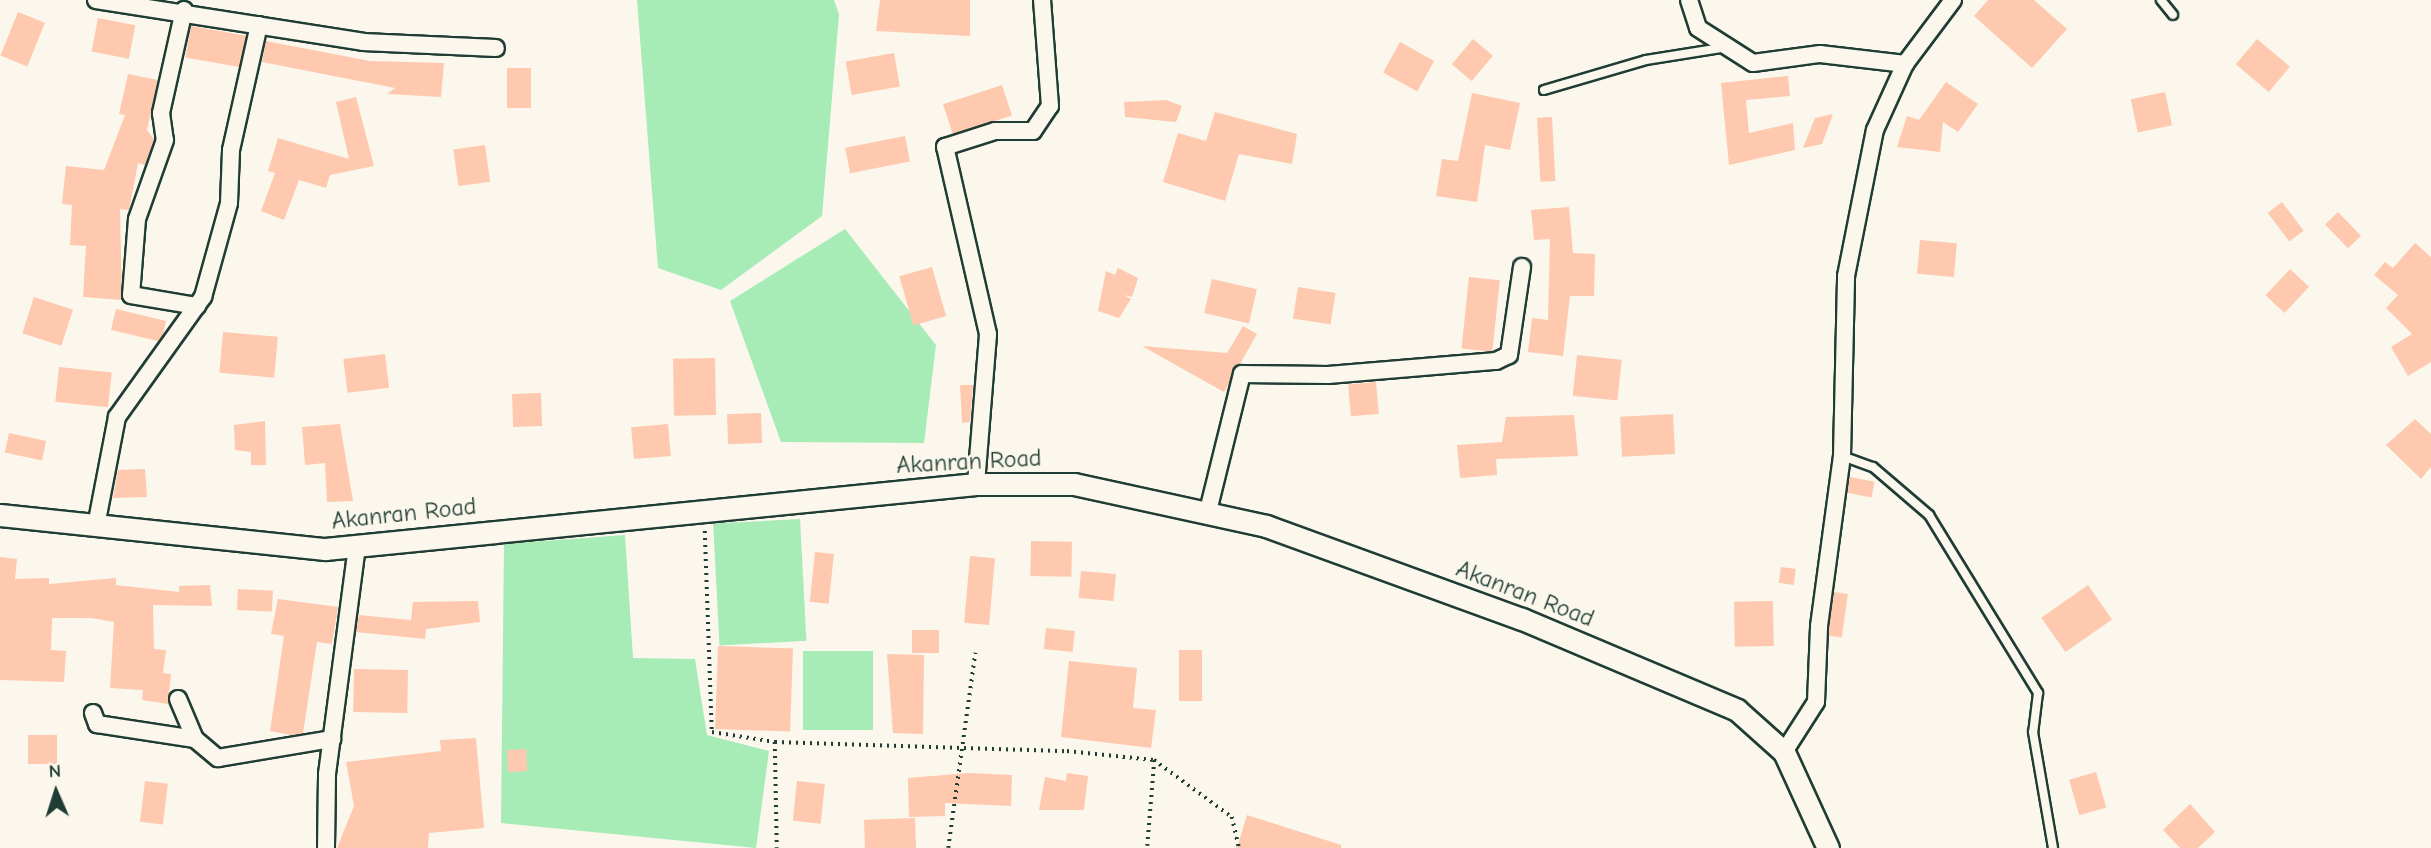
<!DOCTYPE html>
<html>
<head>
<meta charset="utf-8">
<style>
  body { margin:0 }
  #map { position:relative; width:2431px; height:848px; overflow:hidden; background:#fbf7ec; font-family:"Comic Neue",sans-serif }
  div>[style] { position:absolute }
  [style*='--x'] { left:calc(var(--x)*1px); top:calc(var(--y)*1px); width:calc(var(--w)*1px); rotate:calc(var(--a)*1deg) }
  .green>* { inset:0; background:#a7ebb7; transform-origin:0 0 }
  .building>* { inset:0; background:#fec9ae; transform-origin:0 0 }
  .path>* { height:3.5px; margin-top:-1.75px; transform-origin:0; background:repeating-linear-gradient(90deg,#1f3d34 0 2px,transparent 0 7px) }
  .roads { filter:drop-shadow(2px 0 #1f3d34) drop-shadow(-2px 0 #1f3d34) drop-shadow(0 2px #1f3d34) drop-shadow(0 -2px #1f3d34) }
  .service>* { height:8px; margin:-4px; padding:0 4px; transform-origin:4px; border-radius:4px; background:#fbf7ec }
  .minor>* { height:16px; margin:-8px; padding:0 8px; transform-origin:8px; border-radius:8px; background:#fbf7ec }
  .secondary>* { height:21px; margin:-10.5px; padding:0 10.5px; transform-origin:10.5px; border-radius:10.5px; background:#fbf7ec }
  span { translate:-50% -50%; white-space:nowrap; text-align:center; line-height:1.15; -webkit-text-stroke:5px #fbf7ec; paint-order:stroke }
  .street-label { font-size:24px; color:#1f3d34 }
  .north { position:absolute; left:21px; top:757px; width:70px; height:70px; -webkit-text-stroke:5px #fbf7ec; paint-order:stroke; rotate:357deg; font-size:19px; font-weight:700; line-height:28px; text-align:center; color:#1f3d34 }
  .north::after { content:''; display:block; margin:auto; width:24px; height:32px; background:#1f3d34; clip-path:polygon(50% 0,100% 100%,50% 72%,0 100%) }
</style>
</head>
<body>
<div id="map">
  <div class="green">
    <div style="clip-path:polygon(637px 0,834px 0,839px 14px,822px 216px,721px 290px,658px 268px)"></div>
    <div style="clip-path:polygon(845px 229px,936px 345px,924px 443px,781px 442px,730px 301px)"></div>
    <div style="left:800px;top:519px;width:122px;height:87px;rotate:87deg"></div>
    <div style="clip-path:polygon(625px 535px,633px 658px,695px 659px,707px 735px,769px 751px,756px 848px,501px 823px,504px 544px)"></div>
    <div style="left:803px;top:651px;width:70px;height:79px"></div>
  </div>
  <div class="building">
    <div style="clip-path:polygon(880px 0,970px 0,970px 36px,876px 31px)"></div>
    <div style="clip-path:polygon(1988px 0,2034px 0,2067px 29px,2032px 68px,1974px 16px)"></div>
    <div style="left:18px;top:12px;width:29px;height:47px;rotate:22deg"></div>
    <div style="left:98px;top:18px;width:38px;height:34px;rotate:11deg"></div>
    <div style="left:191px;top:26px;width:56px;height:32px;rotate:10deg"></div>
    <div style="left:1473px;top:39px;width:26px;height:33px;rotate:40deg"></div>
    <div style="left:2257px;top:39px;width:43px;height:33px;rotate:40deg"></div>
    <div style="clip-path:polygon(266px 41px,370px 61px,444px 63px,441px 97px,387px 94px,395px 88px,262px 62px)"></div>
    <div style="left:1400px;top:42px;width:39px;height:35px;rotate:29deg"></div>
    <div style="left:894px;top:53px;width:34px;height:49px;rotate:80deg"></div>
    <div style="left:507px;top:68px;width:24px;height:40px"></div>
    <div style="clip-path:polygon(128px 74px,158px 80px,147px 130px,154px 139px,145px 165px,138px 163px,129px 210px,120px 209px,122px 300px,83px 297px,86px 246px,70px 245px,72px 205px,62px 204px,66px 166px,104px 170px,125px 115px,119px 114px)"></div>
    <div style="clip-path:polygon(1788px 76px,1790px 96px,1746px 100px,1749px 133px,1793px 123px,1795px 150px,1729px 165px,1721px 83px)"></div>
    <div style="clip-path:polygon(1946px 82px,1978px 104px,1958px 132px,1943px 122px,1940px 152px,1897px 147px,1907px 116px,1919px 120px)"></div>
    <div style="left:1002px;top:85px;width:32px;height:62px;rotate:72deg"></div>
    <div style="left:2165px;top:92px;width:34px;height:35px;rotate:78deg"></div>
    <div style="clip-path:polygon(1472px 93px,1520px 103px,1510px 150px,1485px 145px,1477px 202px,1436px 196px,1442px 159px,1458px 161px)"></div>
    <div style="clip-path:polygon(356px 97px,374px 166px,330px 175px,326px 188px,299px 180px,284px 220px,261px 211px,275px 173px,268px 171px,278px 138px,349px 159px,336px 102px)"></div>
    <div style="clip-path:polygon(1166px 100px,1182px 106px,1176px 122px,1125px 117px,1124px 102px)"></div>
    <div style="clip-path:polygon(1215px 112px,1297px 134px,1292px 164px,1239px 154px,1225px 201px,1163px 182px,1178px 133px,1206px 141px)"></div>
    <div style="clip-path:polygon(1833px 114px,1822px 144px,1803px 148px,1815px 118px)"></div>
    <div style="left:1552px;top:117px;width:64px;height:15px;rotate:87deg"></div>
    <div style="left:905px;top:136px;width:26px;height:61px;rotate:79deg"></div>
    <div style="left:485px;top:145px;width:37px;height:32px;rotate:82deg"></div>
    <div style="left:2282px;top:202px;width:36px;height:18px;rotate:53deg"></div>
    <div style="clip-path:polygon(1569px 207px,1573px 253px,1595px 254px,1594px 296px,1570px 296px,1563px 356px,1528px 352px,1532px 318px,1548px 320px,1550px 239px,1534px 240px,1531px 210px)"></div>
    <div style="left:2338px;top:212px;width:33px;height:18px;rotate:46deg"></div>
    <div style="left:1920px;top:240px;width:37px;height:34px;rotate:5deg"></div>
    <div style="clip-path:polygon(2415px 243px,2431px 257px,2431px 362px,2408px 376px,2391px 347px,2412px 334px,2386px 308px,2398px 295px,2374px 275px,2385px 262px,2393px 268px)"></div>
    <div style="left:932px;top:267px;width:51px;height:34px;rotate:74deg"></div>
    <div style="clip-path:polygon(1118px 268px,1138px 278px,1132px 297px,1124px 295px,1131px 299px,1119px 318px,1098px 311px,1106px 271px,1115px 275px)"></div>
    <div style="left:2290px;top:269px;width:26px;height:36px;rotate:43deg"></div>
    <div style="left:1469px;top:277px;width:31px;height:72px;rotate:6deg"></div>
    <div style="left:1212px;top:279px;width:46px;height:35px;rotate:13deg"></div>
    <div style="left:1298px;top:287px;width:38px;height:32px;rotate:9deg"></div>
    <div style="left:34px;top:297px;width:41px;height:38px;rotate:18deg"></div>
    <div style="clip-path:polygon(116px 309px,166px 321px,163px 335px,158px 341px,111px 330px)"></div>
    <div style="clip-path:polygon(1243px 326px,1257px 334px,1224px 392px,1142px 346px,1227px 353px)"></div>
    <div style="left:223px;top:332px;width:55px;height:41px;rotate:5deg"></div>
    <div style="left:385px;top:354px;width:34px;height:42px;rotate:83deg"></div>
    <div style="left:1577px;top:355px;width:45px;height:41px;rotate:6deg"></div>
    <div style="left:715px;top:358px;width:57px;height:42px;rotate:89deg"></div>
    <div style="left:59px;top:367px;width:53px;height:35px;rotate:6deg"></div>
    <div style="left:1376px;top:382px;width:32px;height:28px;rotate:85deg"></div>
    <div style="clip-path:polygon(960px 385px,973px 385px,970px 422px,962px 423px)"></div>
    <div style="left:541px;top:393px;width:33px;height:29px;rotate:88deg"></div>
    <div style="left:761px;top:413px;width:30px;height:34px;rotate:88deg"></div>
    <div style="left:1673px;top:414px;width:40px;height:53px;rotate:87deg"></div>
    <div style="clip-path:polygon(1574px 415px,1578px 456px,1496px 459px,1497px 475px,1460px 478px,1457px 445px,1502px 442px,1506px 417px)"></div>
    <div style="clip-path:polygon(2415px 419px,2431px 434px,2431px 467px,2421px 479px,2386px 445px)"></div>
    <div style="clip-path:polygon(265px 421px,266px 465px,251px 465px,251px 452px,235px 450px,234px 425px)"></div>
    <div style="clip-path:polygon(340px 424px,353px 501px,327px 502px,325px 463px,305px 465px,302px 427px)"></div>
    <div style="left:668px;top:424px;width:32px;height:37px;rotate:85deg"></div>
    <div style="left:9px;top:433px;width:38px;height:20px;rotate:12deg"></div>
    <div style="clip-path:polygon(145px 469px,147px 497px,113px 498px,118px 470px)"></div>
    <div style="left:1850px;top:477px;width:25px;height:16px;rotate:11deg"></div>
    <div style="left:1031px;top:541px;width:41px;height:35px;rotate:1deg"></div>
    <div style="left:815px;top:552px;width:19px;height:50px;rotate:6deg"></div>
    <div style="left:970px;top:556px;width:25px;height:67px;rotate:5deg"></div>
    <div style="clip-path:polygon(0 557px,17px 559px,15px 579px,49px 578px,49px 584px,116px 578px,116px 585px,179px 592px,179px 586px,210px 585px,212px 606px,153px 605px,154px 649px,166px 650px,163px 673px,171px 674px,168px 704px,142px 700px,143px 690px,110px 688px,114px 622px,91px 618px,52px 618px,51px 650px,66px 651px,64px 682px,0 680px)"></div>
    <div style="left:1781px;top:567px;width:15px;height:16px;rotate:8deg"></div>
    <div style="left:1081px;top:571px;width:35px;height:27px;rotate:5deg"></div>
    <div style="left:2088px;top:585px;width:42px;height:57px;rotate:55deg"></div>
    <div style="left:238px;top:589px;width:35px;height:21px;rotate:3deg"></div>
    <div style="left:1834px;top:592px;width:14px;height:44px;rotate:8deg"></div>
    <div style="clip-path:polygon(278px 599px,338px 607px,332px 644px,317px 642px,303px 733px,291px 735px,270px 731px,284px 636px,271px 634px)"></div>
    <div style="clip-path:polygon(478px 601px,480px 622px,426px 629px,425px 639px,356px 632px,359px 615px,411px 620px,413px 602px)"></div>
    <div style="left:1773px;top:601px;width:45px;height:39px;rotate:89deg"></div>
    <div style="left:1046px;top:628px;width:29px;height:21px;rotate:6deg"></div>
    <div style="left:912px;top:630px;width:27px;height:23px"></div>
    <div style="left:718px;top:646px;width:75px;height:83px;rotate:2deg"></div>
    <div style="left:1179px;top:650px;width:23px;height:51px"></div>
    <div style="clip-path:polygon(887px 654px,924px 655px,923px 734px,893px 733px)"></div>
    <div style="clip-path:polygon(1069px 661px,1137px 668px,1133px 708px,1156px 710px,1151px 748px,1061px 737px)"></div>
    <div style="left:354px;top:669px;width:54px;height:43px;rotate:1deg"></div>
    <div style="left:57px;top:735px;width:29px;height:29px;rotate:90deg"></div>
    <div style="clip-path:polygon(476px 738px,484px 828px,429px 833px,428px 848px,337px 848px,354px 806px,346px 762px,441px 751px,440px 740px)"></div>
    <div style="left:526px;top:749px;width:22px;height:19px;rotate:87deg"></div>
    <div style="left:2096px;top:772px;width:37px;height:28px;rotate:74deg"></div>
    <div style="clip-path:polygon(968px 773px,1012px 775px,1011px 806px,945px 803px,945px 816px,909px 817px,908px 778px)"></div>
    <div style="clip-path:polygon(1067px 773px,1088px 776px,1084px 810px,1039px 810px,1045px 777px,1066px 781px)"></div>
    <div style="left:145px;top:781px;width:23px;height:41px;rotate:7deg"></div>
    <div style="left:797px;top:781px;width:28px;height:40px;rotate:6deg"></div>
    <div style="clip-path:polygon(2190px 804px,2215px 832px,2198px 848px,2180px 848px,2163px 830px)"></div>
    <div style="clip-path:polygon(1247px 815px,1341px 845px,1341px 848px,1237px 848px)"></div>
    <div style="left:915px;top:818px;width:30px;height:51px;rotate:88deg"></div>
  </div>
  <div class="path">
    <div style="--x:705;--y:531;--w:201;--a:88"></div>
    <div style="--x:712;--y:732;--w:64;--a:9"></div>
    <div style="--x:775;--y:742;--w:106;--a:88.9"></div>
    <div style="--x:775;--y:742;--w:292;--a:1.8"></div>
    <div style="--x:1067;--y:751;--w:87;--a:5.9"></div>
    <div style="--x:1154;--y:760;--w:97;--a:36.2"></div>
    <div style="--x:1232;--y:817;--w:32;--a:77"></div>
    <div style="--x:1147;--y:846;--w:86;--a:-85.3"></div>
    <div style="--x:948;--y:848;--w:197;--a:-82.1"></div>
  </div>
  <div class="roads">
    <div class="service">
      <div style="--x:2161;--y:0;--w:19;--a:51"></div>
      <div style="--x:1544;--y:90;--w:106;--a:-16.4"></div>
      <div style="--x:1646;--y:60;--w:76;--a:-9.1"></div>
      <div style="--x:1842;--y:456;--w:33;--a:20"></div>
      <div style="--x:1873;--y:467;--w:74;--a:40.6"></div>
      <div style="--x:1929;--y:515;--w:209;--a:58.5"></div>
      <div style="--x:2038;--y:693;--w:39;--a:97"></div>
      <div style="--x:2033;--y:732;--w:118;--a:80.2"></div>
    </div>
    <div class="minor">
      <div style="--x:96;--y:0;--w:270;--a:8.9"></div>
      <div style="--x:363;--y:42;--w:133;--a:2.6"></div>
      <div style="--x:1689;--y:0;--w:29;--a:72"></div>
      <div style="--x:1698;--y:28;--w:65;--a:32.5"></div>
      <div style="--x:1753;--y:63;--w:68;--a:-7.7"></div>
      <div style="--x:1820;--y:54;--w:86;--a:6.7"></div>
      <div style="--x:184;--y:10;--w:106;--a:102.6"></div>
      <div style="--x:161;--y:113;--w:27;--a:82"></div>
      <div style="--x:165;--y:140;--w:84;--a:109.5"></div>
      <div style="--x:137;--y:219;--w:76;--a:94.5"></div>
      <div style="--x:131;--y:295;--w:67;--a:9.5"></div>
      <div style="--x:976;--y:484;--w:150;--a:-85.4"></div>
      <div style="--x:988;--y:334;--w:192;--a:-102.9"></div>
      <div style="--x:945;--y:147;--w:52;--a:-17.7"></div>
      <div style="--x:995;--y:131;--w:38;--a:0"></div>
      <div style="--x:1033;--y:131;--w:30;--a:-56"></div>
      <div style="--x:1050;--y:106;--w:106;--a:-94.3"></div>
      <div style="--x:1208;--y:511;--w:141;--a:-76.1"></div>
      <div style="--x:1242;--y:374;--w:86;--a:0.7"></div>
      <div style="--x:1328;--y:375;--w:169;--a:-4.8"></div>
      <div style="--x:1496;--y:361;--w:14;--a:-25"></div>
      <div style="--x:1509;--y:355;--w:89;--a:-81.6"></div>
      <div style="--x:97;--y:521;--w:106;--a:-79.1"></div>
      <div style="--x:117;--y:417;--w:148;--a:-54.4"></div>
      <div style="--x:203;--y:297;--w:98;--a:-74.5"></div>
      <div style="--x:229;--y:203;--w:53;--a:-87.8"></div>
      <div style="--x:231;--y:150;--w:128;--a:-77.4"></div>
      <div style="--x:178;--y:699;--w:43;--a:67"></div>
      <div style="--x:195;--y:739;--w:30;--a:40"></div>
      <div style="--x:218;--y:758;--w:116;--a:-9.5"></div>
      <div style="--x:93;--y:713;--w:12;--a:70"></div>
      <div style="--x:97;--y:724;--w:99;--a:8.7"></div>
      <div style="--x:1784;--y:752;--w:59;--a:-57.4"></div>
      <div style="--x:1816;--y:702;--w:76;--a:-87.7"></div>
      <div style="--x:1819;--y:626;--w:172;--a:-82.3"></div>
      <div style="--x:1842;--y:456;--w:180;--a:-88.7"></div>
      <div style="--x:1846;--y:276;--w:149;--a:-78.8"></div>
      <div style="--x:1875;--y:130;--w:72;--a:-65.6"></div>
      <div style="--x:1905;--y:64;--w:80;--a:-53.1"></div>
      <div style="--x:326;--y:848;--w:74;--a:-89.2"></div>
      <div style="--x:327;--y:774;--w:230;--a:-82.5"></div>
    </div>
    <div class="secondary">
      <div style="--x:0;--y:515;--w:327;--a:6"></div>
      <div style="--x:325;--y:549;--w:654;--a:-5.7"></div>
      <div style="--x:976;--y:484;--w:98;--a:0"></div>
      <div style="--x:1074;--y:484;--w:197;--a:12.3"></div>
      <div style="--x:1266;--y:526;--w:272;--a:20"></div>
      <div style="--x:1522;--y:619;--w:233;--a:22.9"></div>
      <div style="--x:1737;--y:710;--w:63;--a:41.8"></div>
      <div style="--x:1784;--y:752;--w:106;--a:65.4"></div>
    </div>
  </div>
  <div class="street-label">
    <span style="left:969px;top:462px;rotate:-3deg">Akanran Road</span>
    <span style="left:404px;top:514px;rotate:-6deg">Akanran Road</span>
    <span style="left:1525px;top:594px;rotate:21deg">Akanran Road</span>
  </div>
  <div class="north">N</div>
</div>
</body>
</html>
